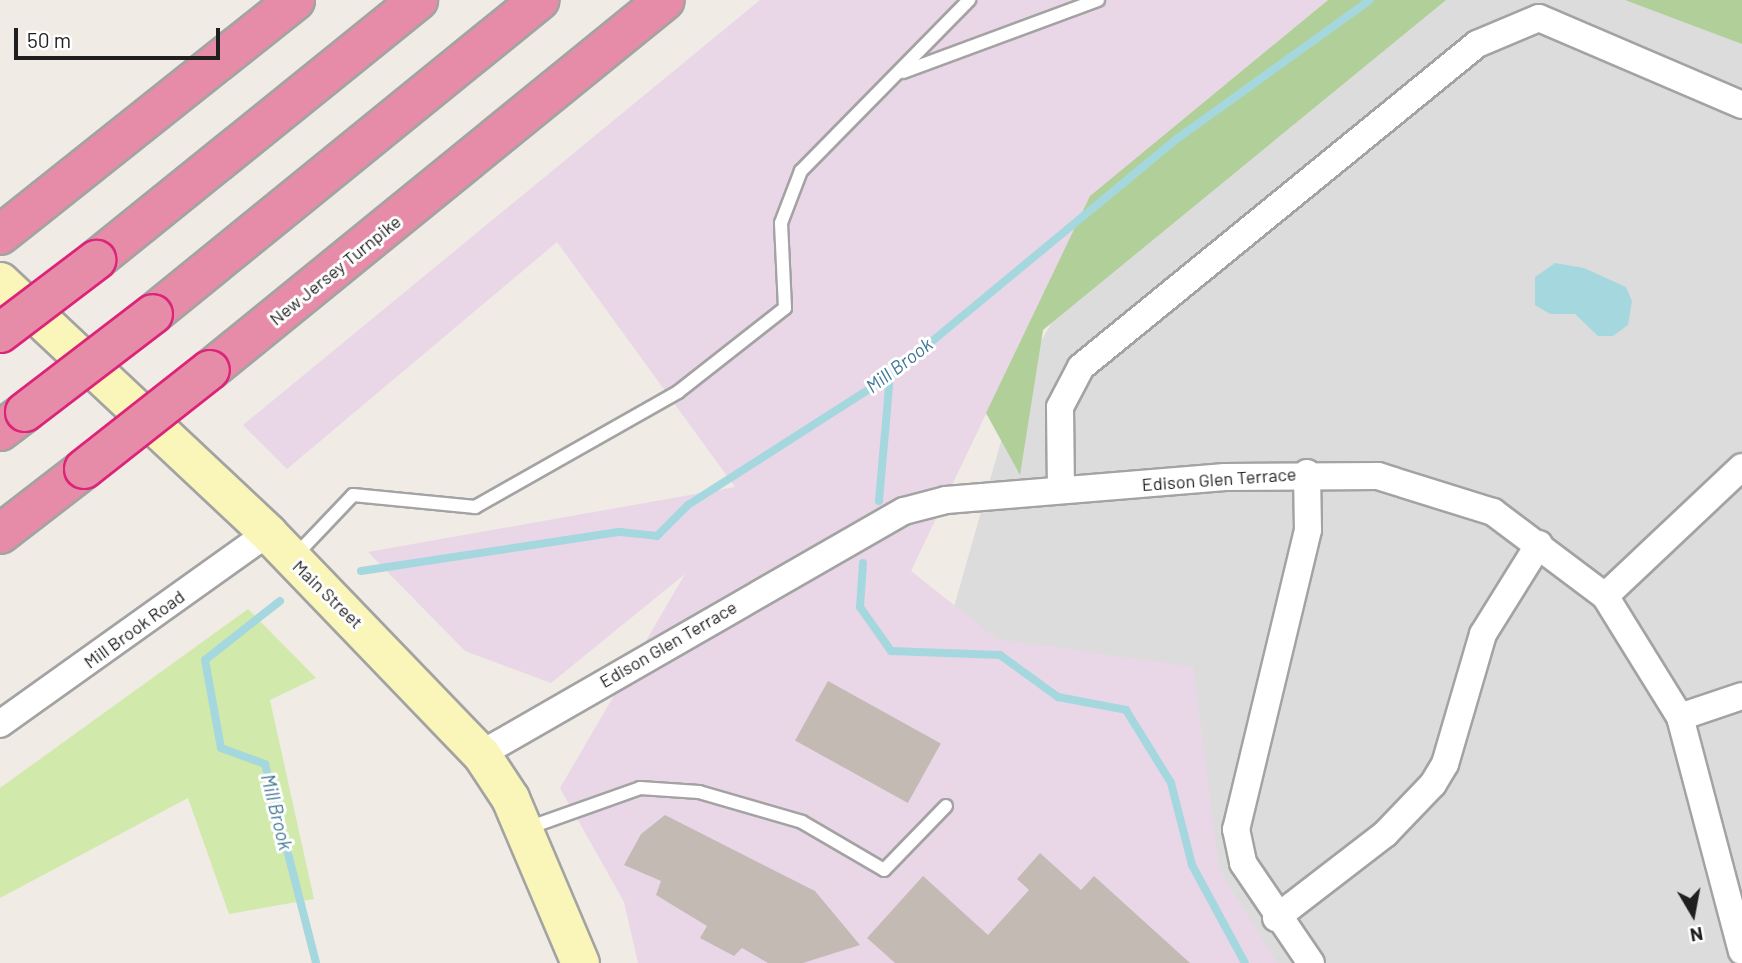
<!DOCTYPE html>
<html>
<head>
<meta charset="utf-8">
<style>
  body { margin:0 }
  #map { position:relative; width:1742px; height:963px; overflow:hidden; background:#f0ebe5; font-family:Barlow,sans-serif }
  div>[style] { position:absolute }
  [style*='--x'] { left:calc(var(--x)*1px); top:calc(var(--y)*1px); width:calc(var(--w)*1px); rotate:calc(var(--a)*1deg) }
  .residential>* { inset:0; background:#dddcdc }
  .industrial>* { inset:0; background:#e9d7e8 }
  .grass>* { inset:0; background:#d1eaab }
  .forest>* { inset:0; background:#b0cf99 }
  .water>* { inset:0; background:#a5d8de }
  .stream>* { height:8px; margin:-4px; padding:0 4px; transform-origin:4px; border-radius:4px; background:#a5d8de }
  .building>* { inset:0; background:#c4bab4; transform-origin:0 0 }
  .roads { filter:drop-shadow(2px 0 #a3a3a3) drop-shadow(-2px 0 #a3a3a3) drop-shadow(0 2px #a3a3a3) drop-shadow(0 -2px #a3a3a3) }
  .lane>* { height:12px; margin:-6px; padding:0 6px; transform-origin:6px; border-radius:6px; background:#fff }
  .street>* { height:26px; margin:-13px; padding:0 13px; transform-origin:13px; border-radius:13px; background:#fff }
  .secondary>* { height:37px; margin:-18.5px; padding:0 18.5px; transform-origin:18.5px; border-radius:18.5px; background:#faf5b9 }
  .highway>* { height:38px; margin:-19px; padding:0 19px; transform-origin:19px; border-radius:19px; background:#e78ca8 }
  .bridges { filter:drop-shadow(2px 0 #dc2479) drop-shadow(-2px 0 #dc2479) drop-shadow(0 2px #dc2479) drop-shadow(0 -2px #dc2479) }
  .highway-bridge>* { height:38px; margin:-19px; padding:0 19px; transform-origin:19px; border-radius:19px; background:#e78ca8 }
  span { translate:-50% -50%; white-space:nowrap; text-align:center; line-height:1.15; -webkit-text-stroke:6px #fff; paint-order:stroke }
  .street-label { font-size:18px; color:#1f1f1f }
  .water-label { font-size:19px; color:#417797; font-style:italic }
  .north { position:absolute; left:1658px; top:879px; width:70px; height:70px; -webkit-text-stroke:5px #fff; paint-order:stroke; rotate:170deg; font-size:19px; font-weight:700; line-height:28px; text-align:center; color:#1f1f1f }
  .north::after { content:''; display:block; margin:auto; width:24px; height:32px; background:#1f1f1f; clip-path:polygon(50% 0,100% 100%,50% 72%,0 100%) }
  .scale { position:absolute; left:14px; top:28px; width:206px; height:32px; box-sizing:border-box; border:4px solid #1f1f1f; border-top:0; padding-left:9px; font-size:21px; line-height:24px; white-space:nowrap; color:#1f1f1f; -webkit-text-stroke:5px #fff; paint-order:stroke }
</style>
</head>
<body>
<div id="map">
  <div class="residential">
    <div style="clip-path:polygon(1437px 0,1675px 0,1742px 26px,1742px 963px,1271px 963px,946px 635px,1019px 378px,1085px 267px)"></div>
  </div>
  <div class="industrial">
    <div style="clip-path:polygon(760px 0,1328px 0,1090px 196px,911px 571px,997px 639px,1193px 667px,1219px 869px,1277px 963px,638px 963px,624px 902px,560px 788px,685px 574px,551px 683px,465px 651px,368px 552px,735px 487px,557px 242px,287px 469px,243px 425px)"></div>
  </div>
  <div class="grass">
    <div style="clip-path:polygon(248px 609px,316px 678px,270px 700px,314px 899px,229px 914px,188px 798px,0 898px,0 788px)"></div>
  </div>
  <div class="forest">
    <div style="clip-path:polygon(1328px 0,1446px 0,1043px 330px,1020px 475px,986px 413px,1090px 196px)"></div>
    <div style="clip-path:polygon(1625px 0,1742px 0,1742px 44px)"></div>
  </div>
  <div class="water">
    <div style="clip-path:polygon(1555px 263px,1584px 268px,1626px 287px,1632px 301px,1628px 325px,1613px 336px,1598px 336px,1575px 314px,1550px 314px,1535px 305px,1535px 277px)"></div>
  </div>
  <div class="stream">
    <div style="--x:879;--y:501;--w:125;--a:-85"></div>
    <div style="--x:863;--y:563;--w:44;--a:93.9"></div>
    <div style="--x:860;--y:607;--w:54;--a:54.8"></div>
    <div style="--x:891;--y:651;--w:109;--a:2.1"></div>
    <div style="--x:1000;--y:655;--w:72;--a:35.9"></div>
    <div style="--x:1058;--y:697;--w:69;--a:10.8"></div>
    <div style="--x:1126;--y:710;--w:86;--a:58.3"></div>
    <div style="--x:1171;--y:783;--w:85;--a:75.6"></div>
    <div style="--x:1192;--y:865;--w:111;--a:61.6"></div>
    <div style="--x:361;--y:571;--w:262;--a:-8.6"></div>
    <div style="--x:620;--y:532;--w:37;--a:6"></div>
    <div style="--x:657;--y:536;--w:44;--a:-45"></div>
    <div style="--x:688;--y:505;--w:240;--a:-32.6"></div>
    <div style="--x:890;--y:376;--w:374;--a:-39.6"></div>
    <div style="--x:1178;--y:138;--w:236;--a:-35.7"></div>
    <div style="--x:280;--y:601;--w:95;--a:141.8"></div>
    <div style="--x:205;--y:660;--w:89;--a:79.7"></div>
    <div style="--x:221;--y:748;--w:47;--a:20"></div>
    <div style="--x:265;--y:764;--w:205;--a:75.6"></div>
  </div>
  <div class="building">
    <div style="left:828px;top:681px;width:129px;height:68px;rotate:29deg"></div>
    <div style="clip-path:polygon(665px 815px,815px 891px,860px 945px,803px 963px,768px 963px,742px 948px,734px 956px,700px 938px,707px 926px,656px 895px,661px 881px,624px 865px,641px 834px)"></div>
    <div style="clip-path:polygon(1040px 853px,1081px 890px,1094px 876px,1190px 963px,895px 963px,867px 938px,923px 876px,988px 935px,1029px 890px,1017px 879px)"></div>
  </div>
  <div class="roads">
    <div class="lane">
      <div style="--x:903;--y:72;--w:208;--a:-20.3"></div>
      <div style="--x:295;--y:556;--w:84;--a:-46.4"></div>
      <div style="--x:353;--y:495;--w:123;--a:5.6"></div>
      <div style="--x:475;--y:507;--w:233;--a:-29.5"></div>
      <div style="--x:678;--y:392;--w:136;--a:-38.1"></div>
      <div style="--x:785;--y:308;--w:85;--a:-92.7"></div>
      <div style="--x:781;--y:223;--w:56;--a:-69"></div>
      <div style="--x:801;--y:171;--w:240;--a:-45.5"></div>
      <div style="--x:525;--y:829;--w:122;--a:-19.6"></div>
      <div style="--x:640;--y:788;--w:59;--a:3.9"></div>
      <div style="--x:699;--y:792;--w:107;--a:16.2"></div>
      <div style="--x:802;--y:822;--w:95;--a:30.3"></div>
      <div style="--x:884;--y:870;--w:89;--a:-45.9"></div>
    </div>
    <div class="street">
      <div style="--x:1307;--y:473;--w:57;--a:89"></div>
      <div style="--x:1308;--y:530;--w:308;--a:103.5"></div>
      <div style="--x:1236;--y:829;--w:35;--a:78"></div>
      <div style="--x:1243;--y:863;--w:121;--a:55.8"></div>
      <div style="--x:1061;--y:490;--w:83;--a:-90.7"></div>
      <div style="--x:1060;--y:407;--w:45;--a:-62.3"></div>
      <div style="--x:1081;--y:367;--w:511;--a:-39.2"></div>
      <div style="--x:1477;--y:44;--w:67;--a:-22.8"></div>
      <div style="--x:1539;--y:18;--w:221;--a:23.2"></div>
      <div style="--x:1605;--y:596;--w:188;--a:-43.3"></div>
      <div style="--x:1680;--y:717;--w:65;--a:-18.7"></div>
      <div style="--x:0;--y:724;--w:329;--a:-35.5"></div>
      <div style="--x:481;--y:754;--w:488;--a:-29.9"></div>
      <div style="--x:904;--y:511;--w:43;--a:-14.7"></div>
      <div style="--x:946;--y:500;--w:280;--a:-4.7"></div>
      <div style="--x:1225;--y:477;--w:153;--a:-0.4"></div>
      <div style="--x:1378;--y:476;--w:121;--a:17.4"></div>
      <div style="--x:1493;--y:512;--w:140;--a:36.9"></div>
      <div style="--x:1605;--y:596;--w:142;--a:58.2"></div>
      <div style="--x:1680;--y:717;--w:242;--a:75.2"></div>
      <div style="--x:1276;--y:918;--w:138;--a:-37.6"></div>
      <div style="--x:1385;--y:834;--w:69;--a:-46.2"></div>
      <div style="--x:1433;--y:784;--w:23;--a:-59"></div>
      <div style="--x:1445;--y:764;--w:135;--a:-73.7"></div>
      <div style="--x:1483;--y:634;--w:106;--a:-58.1"></div>
    </div>
    <div class="secondary">
      <div style="--x:0;--y:281;--w:368;--a:43.2"></div>
      <div style="--x:268;--y:533;--w:307;--a:46.1"></div>
      <div style="--x:481;--y:754;--w:53;--a:56.6"></div>
      <div style="--x:510;--y:798;--w:179;--a:67"></div>
    </div>
    <div class="highway">
      <div style="--x:0;--y:235;--w:377;--a:-38.5"></div>
      <div style="--x:96;--y:260;--w:414;--a:-38.9"></div>
      <div style="--x:153;--y:314;--w:498;--a:-39.1"></div>
      <div style="--x:210;--y:370;--w:586;--a:-39.12"></div>
      <div style="--x:0;--y:431;--w:31;--a:-37"></div>
      <div style="--x:0;--y:534;--w:106;--a:-37.7"></div>
    </div>
  </div>
  <div class="bridges">
    <div class="highway-bridge">
      <div style="--x:0;--y:333;--w:121;--a:-37.2"></div>
      <div style="--x:25;--y:412;--w:161;--a:-37.4"></div>
      <div style="--x:84;--y:469;--w:160;--a:-38.2"></div>
    </div>
  </div>
  <div class="street-label">
    <span style="left:335px;top:270px;rotate:-39deg">New Jersey Turnpike</span>
    <span style="left:1219px;top:479px;rotate:-4deg">Edison Glen Terrace</span>
    <span style="left:328px;top:594px;rotate:44deg">Main Street</span>
    <span style="left:134px;top:629px;rotate:-36deg">Mill Brook Road</span>
    <span style="left:668px;top:644px;rotate:-30deg">Edison Glen Terrace</span>
  </div>
  <div class="water-label">
    <span style="left:899px;top:365px;rotate:-37deg">Mill Brook</span>
    <span style="left:277px;top:812px;rotate:76deg">Mill Brook</span>
  </div>
  <div class="north">N</div>
  <div class="scale">50 m</div>
</div>
</body>
</html>
